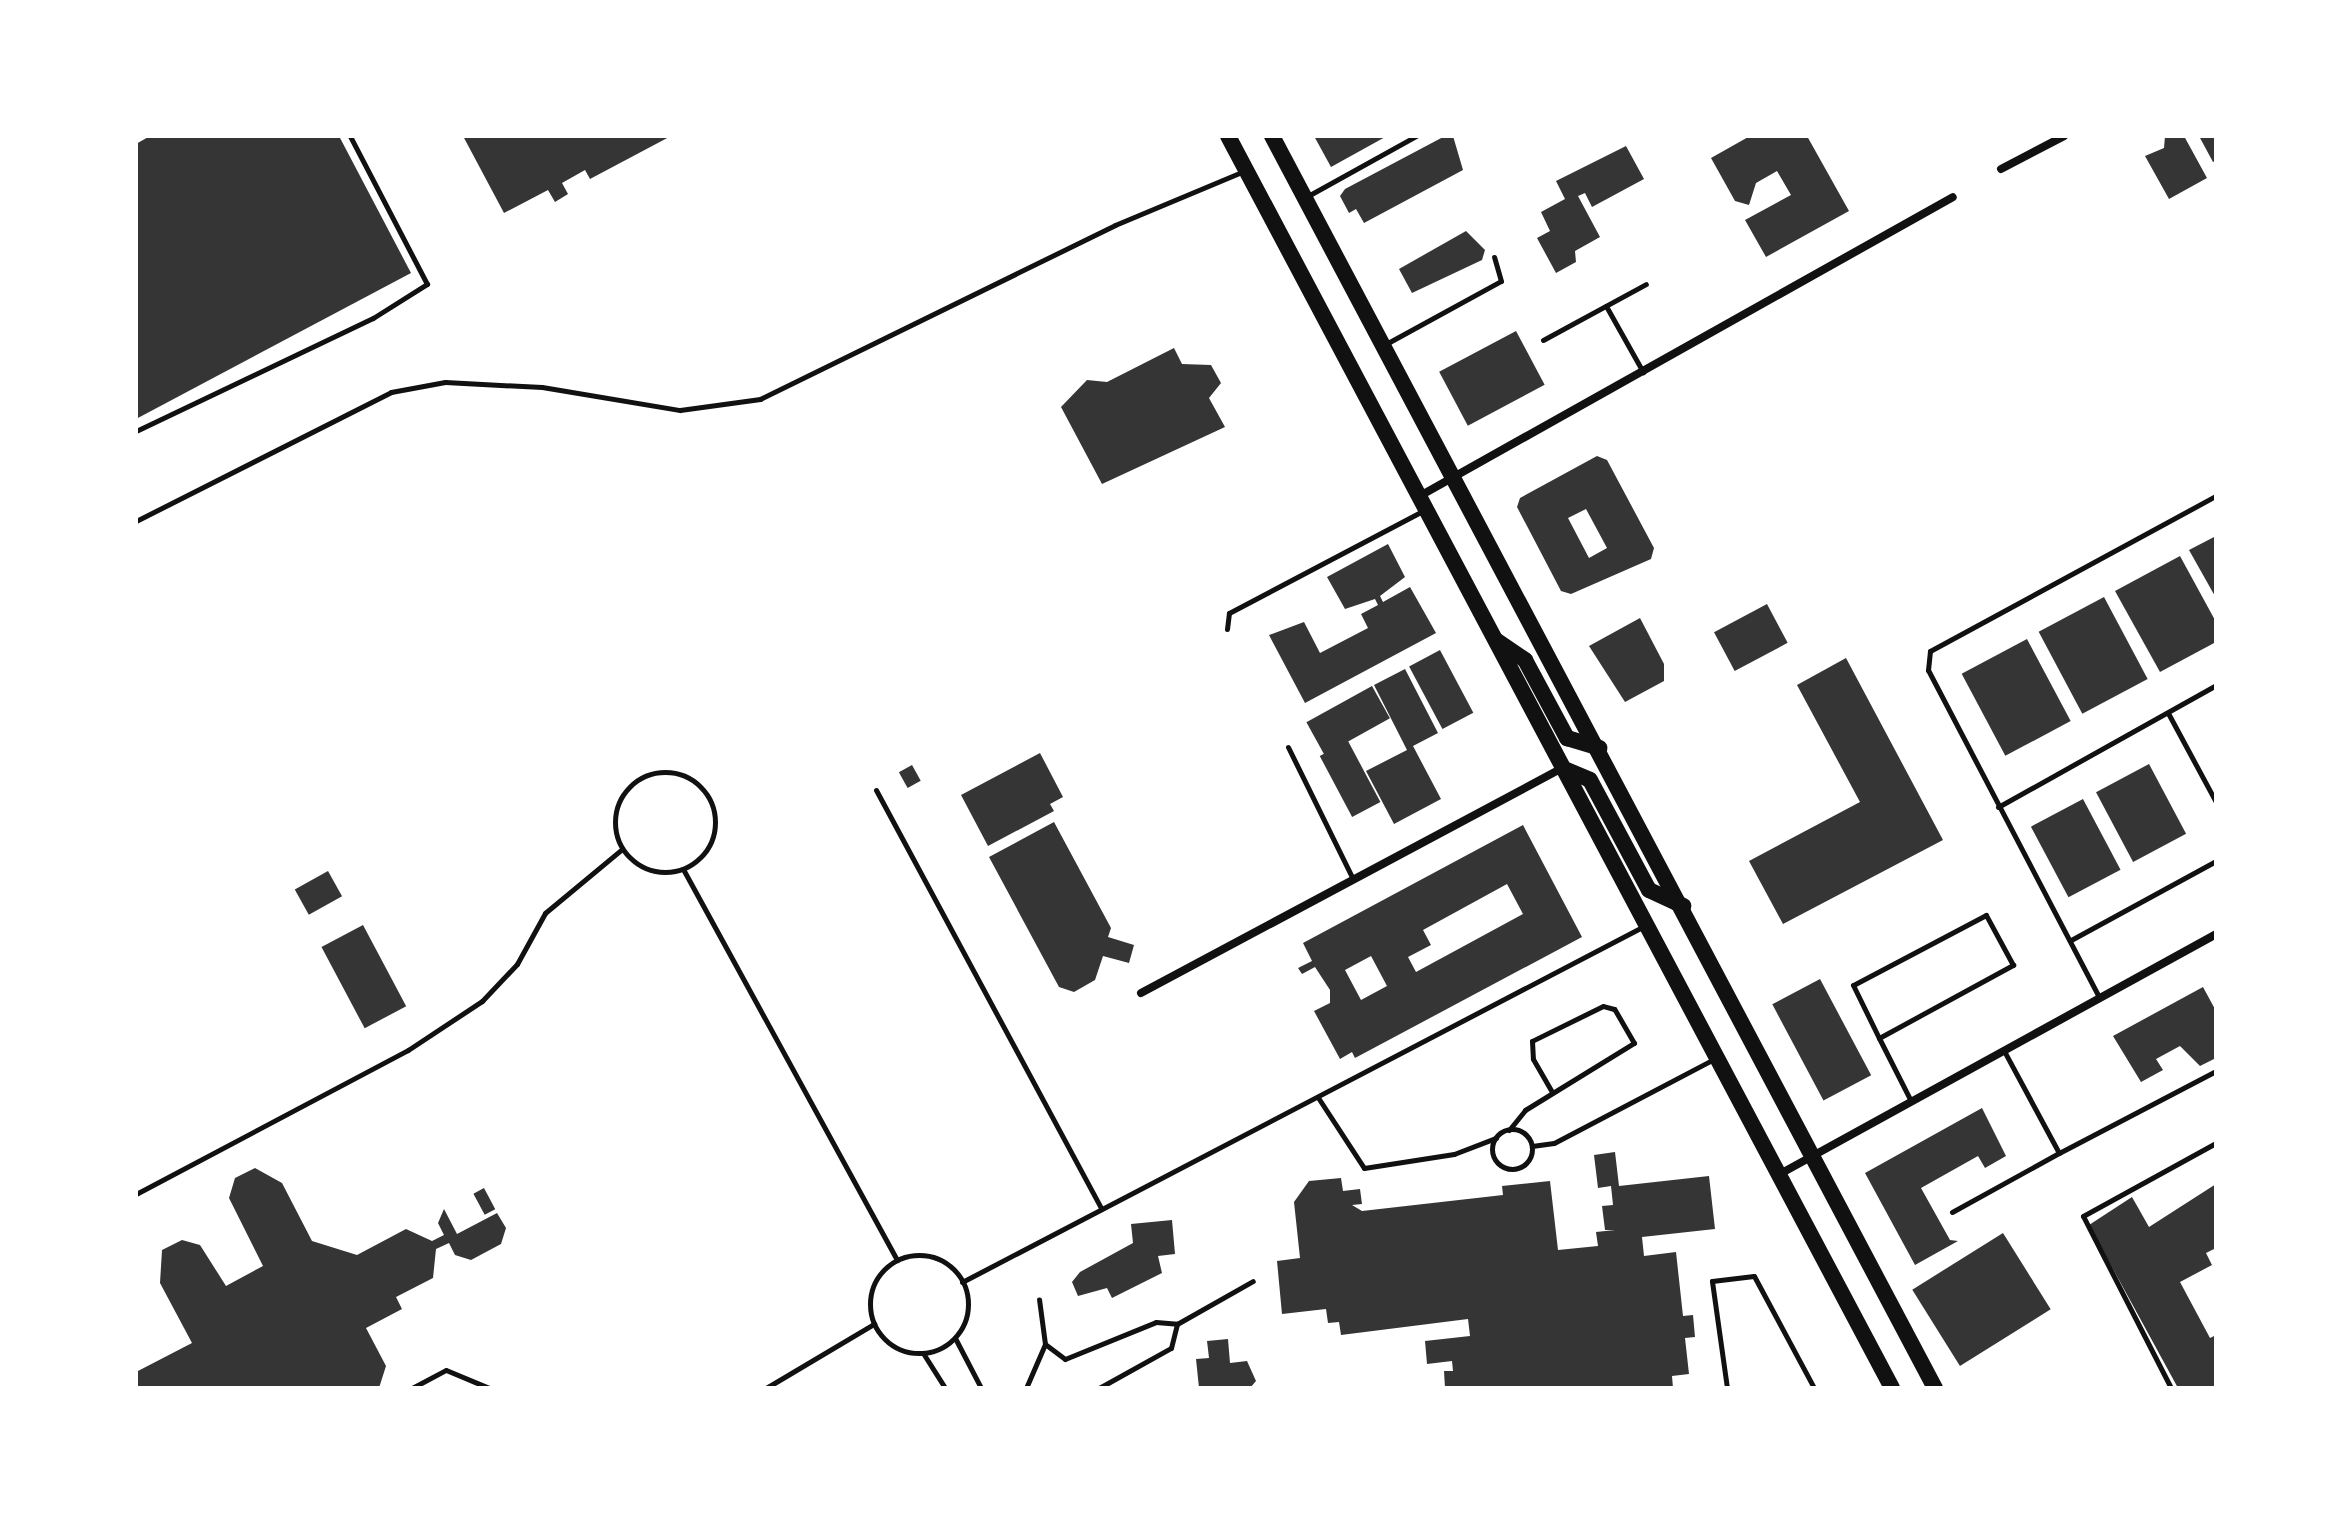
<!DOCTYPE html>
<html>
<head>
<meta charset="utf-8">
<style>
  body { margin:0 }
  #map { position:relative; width:2352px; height:1524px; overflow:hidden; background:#fff; font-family:"IBM Plex Serif",serif }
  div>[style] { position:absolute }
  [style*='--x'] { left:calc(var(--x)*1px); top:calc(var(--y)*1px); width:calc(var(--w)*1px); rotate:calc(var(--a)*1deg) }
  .building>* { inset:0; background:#353535; transform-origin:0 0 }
  .service>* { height:5px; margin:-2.5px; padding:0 2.5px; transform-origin:2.5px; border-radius:2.5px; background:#111 }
  .service>.ring { margin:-2.5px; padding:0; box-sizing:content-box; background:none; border:5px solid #111; border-radius:50% }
  .minor>* { height:8px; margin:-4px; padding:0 4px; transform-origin:4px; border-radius:4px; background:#111 }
  .primary>* { height:16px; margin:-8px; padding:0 8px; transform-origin:8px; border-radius:8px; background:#111 }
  span { translate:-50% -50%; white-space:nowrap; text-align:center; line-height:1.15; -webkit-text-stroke:7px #fff; paint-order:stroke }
  .frame { position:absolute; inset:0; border:138px solid #fff; pointer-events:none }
</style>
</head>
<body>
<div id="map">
  <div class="building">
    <div style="clip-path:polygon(150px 136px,339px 136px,411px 273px,136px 419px,136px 144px)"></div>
    <div style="clip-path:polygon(463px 136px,671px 136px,590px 179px,585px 170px,562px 183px,568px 194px,555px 202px,548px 190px,504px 213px)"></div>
    <div style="clip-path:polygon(1314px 136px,1387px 136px,1331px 167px)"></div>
    <div style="clip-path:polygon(1445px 136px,1453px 136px,1463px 170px,1364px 223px,1356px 209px,1349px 213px,1340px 196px,1345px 189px)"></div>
    <div style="clip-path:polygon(1750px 136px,1807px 136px,1849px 211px,1766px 257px,1745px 220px,1791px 195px,1777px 171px,1756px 183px,1749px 205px,1735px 201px,1711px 158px)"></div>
    <div style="clip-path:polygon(2184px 136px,2207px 178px,2169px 199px,2145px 156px,2164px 148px,2165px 136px)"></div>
    <div style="clip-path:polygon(2199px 136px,2216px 136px,2216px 161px,2213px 162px)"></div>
    <div style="clip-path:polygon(1626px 146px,1644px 179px,1592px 207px,1585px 193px,1578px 196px,1600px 237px,1575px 251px,1576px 262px,1556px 273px,1537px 238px,1550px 231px,1541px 212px,1565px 199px,1556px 181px)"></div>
    <div style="clip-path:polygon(1466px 231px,1485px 250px,1482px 260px,1412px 293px,1399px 269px)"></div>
    <div style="left:1516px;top:331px;width:61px;height:87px;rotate:62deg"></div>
    <div style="clip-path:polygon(1174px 348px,1182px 364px,1211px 365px,1221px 383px,1209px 398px,1225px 427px,1102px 484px,1061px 407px,1087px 380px,1107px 382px)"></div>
    <div style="clip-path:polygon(evenodd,1597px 456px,1607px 460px,1654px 548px,1651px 559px,1571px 594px,1561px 591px,1517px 507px,1520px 498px,1597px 456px,1586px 509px,1607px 548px,1589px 558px,1568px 518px,1586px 509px)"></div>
    <div style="clip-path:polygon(2216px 536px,2216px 598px,2189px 550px)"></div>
    <div style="clip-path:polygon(1388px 544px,1405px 577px,1380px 596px,1383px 602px,1410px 587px,1436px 633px,1305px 703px,1269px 635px,1304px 622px,1320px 653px,1368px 628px,1361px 614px,1378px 605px,1375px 599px,1345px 609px,1327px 577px)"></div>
    <div style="clip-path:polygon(2180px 556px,2216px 622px,2216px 642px,2160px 672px,2115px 591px)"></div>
    <div style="left:2104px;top:597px;width:93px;height:74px;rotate:62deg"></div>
    <div style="left:1767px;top:604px;width:44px;height:60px;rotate:62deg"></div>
    <div style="clip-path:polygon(1640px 618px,1664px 664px,1664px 681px,1625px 702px,1589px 646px)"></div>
    <div style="left:2027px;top:639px;width:93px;height:74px;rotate:62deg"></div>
    <div style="left:1440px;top:650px;width:71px;height:35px;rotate:62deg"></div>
    <div style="clip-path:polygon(1846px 658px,1943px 840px,1783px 924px,1749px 861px,1860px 802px,1797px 685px)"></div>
    <div style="clip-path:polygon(1405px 669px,1438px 733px,1413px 746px,1441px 799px,1394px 824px,1366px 771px,1407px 750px,1374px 685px)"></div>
    <div style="left:1372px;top:686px;width:37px;height:75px;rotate:61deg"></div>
    <div style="left:1348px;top:741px;width:69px;height:32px;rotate:62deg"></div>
    <div style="clip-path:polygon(1040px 753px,1063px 797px,1050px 804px,1054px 811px,988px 846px,961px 795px)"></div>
    <div style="left:2149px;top:764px;width:79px;height:60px;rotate:62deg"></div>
    <div style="left:912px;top:765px;width:18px;height:15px;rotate:61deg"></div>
    <div style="left:2083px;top:799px;width:80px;height:59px;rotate:62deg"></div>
    <div style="clip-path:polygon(1054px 822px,1111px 928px,1108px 937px,1134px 945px,1129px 963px,1103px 956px,1095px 980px,1074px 992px,1059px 987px,989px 857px)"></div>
    <div style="clip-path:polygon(evenodd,1523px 825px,1582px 937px,1355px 1058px,1352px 1052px,1340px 1059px,1314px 1011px,1330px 1003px,1330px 990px,1315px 967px,1302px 974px,1298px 968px,1312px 961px,1303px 943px,1523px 825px,1507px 884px,1523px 914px,1416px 972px,1408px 957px,1431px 945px,1423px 930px,1507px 884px,1523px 825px,1371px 956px,1387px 986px,1361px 1000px,1345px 970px,1371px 956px)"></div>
    <div style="left:328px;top:871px;width:29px;height:38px;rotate:61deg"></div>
    <div style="left:363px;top:925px;width:92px;height:47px;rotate:62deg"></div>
    <div style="left:1820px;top:979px;width:109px;height:54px;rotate:62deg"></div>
    <div style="clip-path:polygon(2203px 987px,2216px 1011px,2216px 1058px,2200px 1066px,2180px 1046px,2156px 1059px,2163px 1070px,2141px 1082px,2113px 1036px)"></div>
    <div style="clip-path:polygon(1982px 1108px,2006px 1156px,1985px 1168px,1978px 1156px,1921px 1188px,1950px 1240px,1958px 1241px,1915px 1265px,1865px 1173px)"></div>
    <div style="clip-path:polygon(1615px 1152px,1619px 1186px,1709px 1176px,1715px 1229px,1642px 1237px,1644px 1256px,1676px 1252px,1683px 1316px,1693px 1315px,1695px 1337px,1685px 1338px,1689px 1374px,1672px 1376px,1673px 1388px,1445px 1388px,1444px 1371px,1453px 1371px,1452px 1361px,1427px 1364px,1425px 1341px,1470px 1336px,1468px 1319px,1341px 1335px,1339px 1322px,1328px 1323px,1326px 1309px,1282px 1314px,1277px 1261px,1300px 1258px,1294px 1202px,1309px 1181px,1341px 1178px,1343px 1191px,1360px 1189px,1362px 1204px,1352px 1205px,1362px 1211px,1503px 1195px,1502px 1186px,1550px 1181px,1558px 1250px,1598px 1246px,1596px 1232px,1615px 1230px,1605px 1230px,1602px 1206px,1613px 1205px,1611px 1186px,1598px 1188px,1594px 1155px)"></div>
    <div style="clip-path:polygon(255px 1168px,282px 1183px,312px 1241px,357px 1255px,406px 1229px,432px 1241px,444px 1235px,438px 1223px,444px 1209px,457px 1234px,497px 1213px,506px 1228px,501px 1244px,471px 1260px,455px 1255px,449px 1243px,436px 1249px,433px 1278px,396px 1297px,402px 1309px,366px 1328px,386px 1366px,379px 1388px,136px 1388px,136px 1372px,192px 1343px,160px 1283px,162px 1250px,182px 1240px,200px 1245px,226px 1286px,263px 1266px,229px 1198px,235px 1178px)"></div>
    <div style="clip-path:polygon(2216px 1184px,2216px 1248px,2206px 1253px,2212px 1265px,2180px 1282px,2210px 1338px,2216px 1335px,2216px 1388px,2178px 1388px,2089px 1225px,2132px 1197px,2149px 1227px)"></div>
    <div style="left:484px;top:1188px;width:24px;height:12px;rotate:62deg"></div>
    <div style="clip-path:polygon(1172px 1220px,1175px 1254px,1158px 1256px,1162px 1273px,1112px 1298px,1107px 1288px,1078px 1296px,1072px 1282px,1080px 1272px,1133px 1243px,1131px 1224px)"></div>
    <div style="left:2003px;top:1233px;width:90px;height:107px;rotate:58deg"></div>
    <div style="clip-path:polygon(1228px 1339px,1230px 1363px,1247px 1361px,1256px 1381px,1250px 1388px,1199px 1388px,1196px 1359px,1209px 1358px,1207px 1341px)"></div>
  </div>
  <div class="service">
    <div style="--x:1306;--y:197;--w:126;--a:-29"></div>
    <div style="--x:1606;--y:306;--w:76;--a:60.7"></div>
    <div style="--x:1543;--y:340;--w:117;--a:-28.5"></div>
    <div style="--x:1384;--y:345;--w:133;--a:-28.7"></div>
    <div style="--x:1501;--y:281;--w:25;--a:-106"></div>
    <div style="--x:136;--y:431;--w:263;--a:-25.5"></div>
    <div style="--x:373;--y:318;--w:64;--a:-32.2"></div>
    <div style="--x:427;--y:284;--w:167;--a:-117.5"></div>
    <div style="--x:136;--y:521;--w:286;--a:-26.8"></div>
    <div style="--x:391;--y:392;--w:55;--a:-10.5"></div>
    <div style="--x:445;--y:382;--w:97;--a:3"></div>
    <div style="--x:542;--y:387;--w:140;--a:9.5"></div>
    <div style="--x:680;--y:410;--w:81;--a:-7.8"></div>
    <div style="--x:760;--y:399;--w:395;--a:-26.1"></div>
    <div style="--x:1115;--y:225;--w:138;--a:-22.7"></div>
    <div style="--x:1227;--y:629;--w:16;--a:-83"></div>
    <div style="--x:1229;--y:613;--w:221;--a:-27.8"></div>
    <div style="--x:2168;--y:713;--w:101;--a:61.7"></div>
    <div style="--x:1288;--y:747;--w:147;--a:63.8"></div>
    <div class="ring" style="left:615px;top:772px;width:95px;height:95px"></div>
    <div style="--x:876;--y:790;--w:474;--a:61.7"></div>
    <div style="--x:1998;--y:807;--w:250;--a:-29.2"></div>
    <div style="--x:683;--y:869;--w:446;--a:61.3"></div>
    <div style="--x:2071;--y:940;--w:165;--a:-28.6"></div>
    <div style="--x:2099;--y:997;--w:369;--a:-117.6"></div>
    <div style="--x:1928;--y:670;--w:19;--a:-84"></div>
    <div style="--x:1930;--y:651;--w:325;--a:-28.5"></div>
    <div style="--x:1879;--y:1038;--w:153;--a:-28.6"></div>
    <div style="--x:2013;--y:965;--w:57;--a:-118.4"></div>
    <div style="--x:1986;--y:915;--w:150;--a:152.2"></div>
    <div style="--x:1853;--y:985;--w:59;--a:63.9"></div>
    <div style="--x:1879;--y:1038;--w:71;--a:63.1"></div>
    <div style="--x:1319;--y:1099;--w:82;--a:56.9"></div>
    <div style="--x:1364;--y:1168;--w:91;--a:-8.8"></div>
    <div style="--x:1454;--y:1154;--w:45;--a:-20.9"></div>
    <div class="ring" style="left:1492px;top:1129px;width:35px;height:35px"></div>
    <div style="--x:1509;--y:1130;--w:26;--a:-51"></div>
    <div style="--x:1525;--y:1110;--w:128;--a:-31.6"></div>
    <div style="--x:1634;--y:1043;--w:39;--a:-120"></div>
    <div style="--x:1614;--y:1009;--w:11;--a:-165"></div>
    <div style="--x:1603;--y:1006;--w:79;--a:153.8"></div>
    <div style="--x:1532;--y:1041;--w:18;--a:87"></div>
    <div style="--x:1533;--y:1059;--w:38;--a:60"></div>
    <div style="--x:1532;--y:1146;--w:22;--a:-8"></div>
    <div style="--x:1554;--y:1143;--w:181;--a:-27.7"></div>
    <div style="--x:2059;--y:1153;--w:177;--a:-27.6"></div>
    <div style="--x:136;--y:1194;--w:308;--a:-27.9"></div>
    <div style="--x:408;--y:1050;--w:89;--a:-33.5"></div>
    <div style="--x:482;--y:1001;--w:51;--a:-46.6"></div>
    <div style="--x:517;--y:964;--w:58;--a:-61.2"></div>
    <div style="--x:545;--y:913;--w:100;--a:-39.7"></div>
    <div style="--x:1952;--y:1212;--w:122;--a:-28.9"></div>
    <div style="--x:2059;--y:1153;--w:116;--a:-118.3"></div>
    <div class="ring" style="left:870px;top:1255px;width:93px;height:93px"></div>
    <div style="--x:962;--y:1282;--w:769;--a:-27.56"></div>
    <div style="--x:955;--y:1338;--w:56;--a:62.5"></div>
    <div style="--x:1045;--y:1344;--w:25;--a:37"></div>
    <div style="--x:1065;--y:1359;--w:98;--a:-22.1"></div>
    <div style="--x:1156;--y:1322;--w:21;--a:5"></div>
    <div style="--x:923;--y:1353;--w:41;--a:57.8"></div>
    <div style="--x:412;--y:1388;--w:38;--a:-28"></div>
    <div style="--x:446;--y:1370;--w:47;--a:22.7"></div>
    <div style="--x:766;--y:1388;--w:126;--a:-30.7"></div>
    <div style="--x:1026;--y:1388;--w:48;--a:-66.6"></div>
    <div style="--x:1045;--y:1344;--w:45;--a:-97.6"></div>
    <div style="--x:1099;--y:1388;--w:82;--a:-29.1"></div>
    <div style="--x:1171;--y:1348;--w:25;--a:-76"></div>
    <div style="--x:1177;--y:1324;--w:87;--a:-29.5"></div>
    <div style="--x:1727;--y:1388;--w:108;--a:-98"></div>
    <div style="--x:1712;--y:1281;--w:42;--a:-6.8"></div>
    <div style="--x:1754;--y:1276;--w:127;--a:61.8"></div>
    <div style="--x:2171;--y:1388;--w:193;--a:-117.1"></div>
    <div style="--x:2083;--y:1216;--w:152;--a:-28.8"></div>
  </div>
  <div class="minor">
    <div style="--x:2001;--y:169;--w:71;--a:-27.6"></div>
    <div style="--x:1418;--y:497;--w:613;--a:-29.28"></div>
    <div style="--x:1141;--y:993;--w:477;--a:-28.1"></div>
    <div style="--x:1778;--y:1175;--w:500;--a:-28.8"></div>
  </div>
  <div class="primary">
    <div style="--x:1228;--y:136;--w:1417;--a:62.06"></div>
    <div style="--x:1272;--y:136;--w:1417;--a:62.1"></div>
    <div style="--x:1497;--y:641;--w:34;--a:34"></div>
    <div style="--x:1525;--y:660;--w:89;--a:61.7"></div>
    <div style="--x:1567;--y:738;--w:34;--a:17"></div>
    <div style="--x:1562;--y:768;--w:30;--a:23"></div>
    <div style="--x:1590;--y:780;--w:125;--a:61.8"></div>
    <div style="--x:1649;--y:890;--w:38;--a:25"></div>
  </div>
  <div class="frame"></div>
</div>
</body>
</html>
